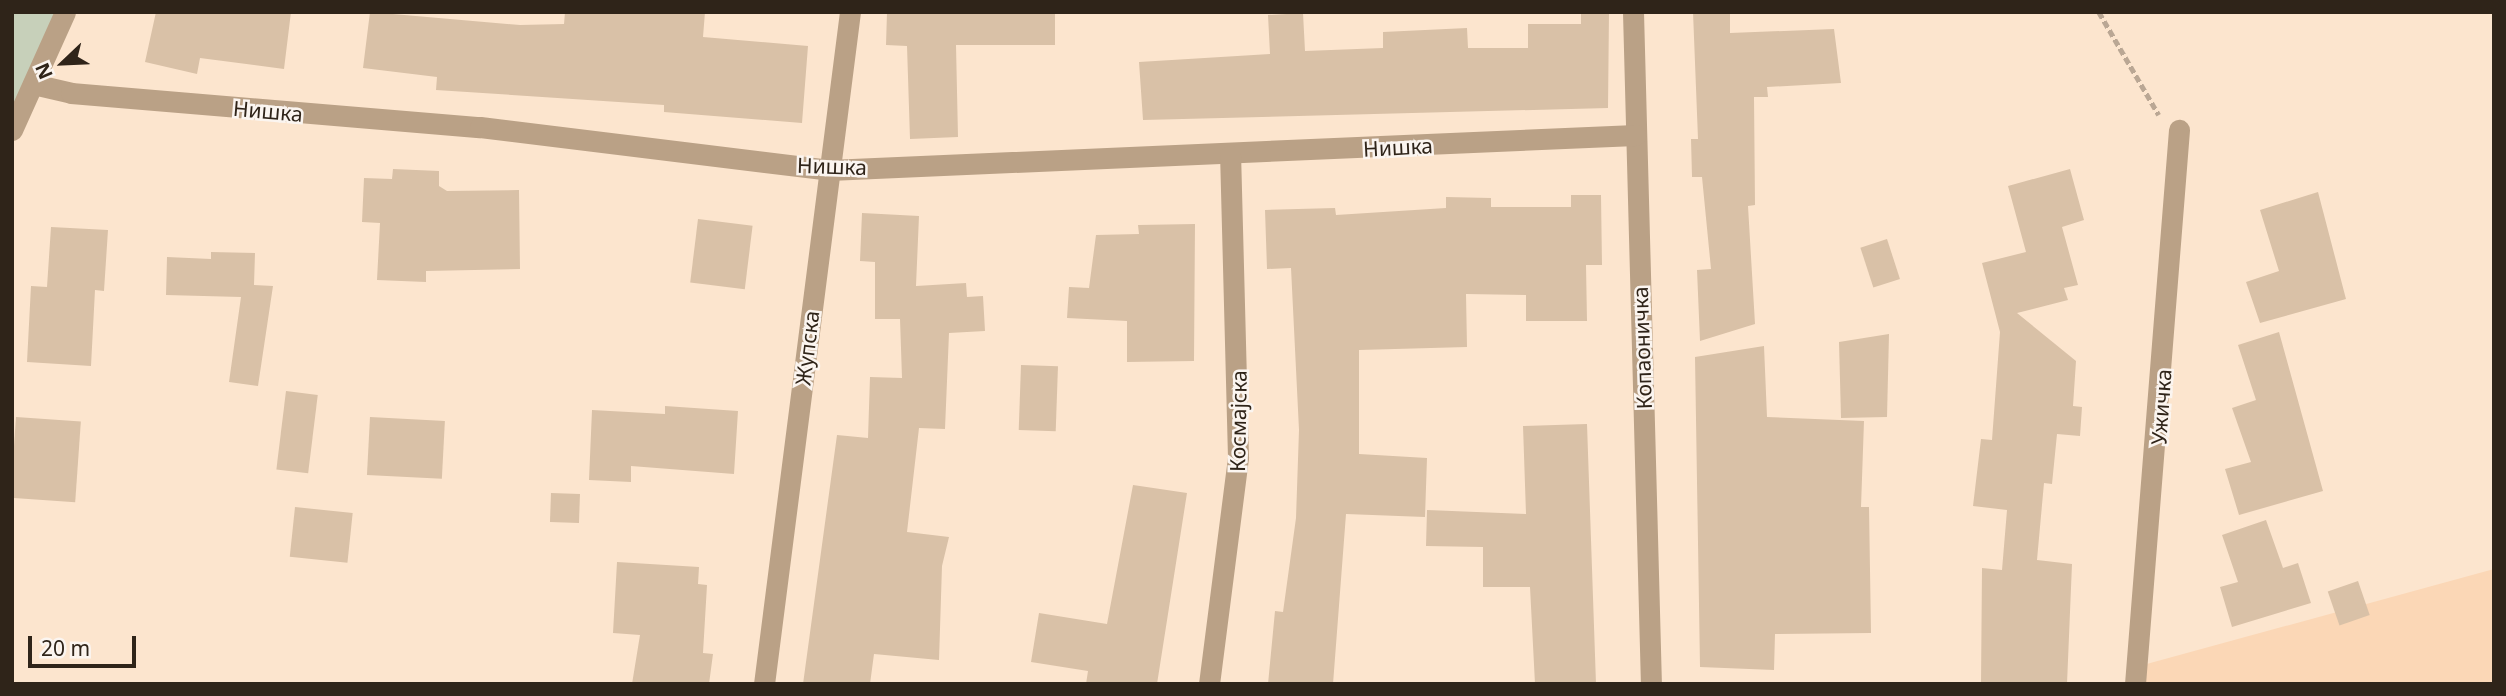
<!DOCTYPE html>
<html>
<head>
<meta charset="utf-8">
<style>
  body { margin:0 }
  #map { position:relative; width:2506px; height:696px; overflow:hidden; background:#fce5ce; font-family:"Noto Sans",sans-serif }
  div>[style] { position:absolute }
  [style*='--x'] { left:calc(var(--x)*1px); top:calc(var(--y)*1px); width:calc(var(--w)*1px); rotate:calc(var(--a)*1deg) }
  .built>* { inset:0; background:#fbd7b6 }
  .green>* { inset:0; background:#c7d0ba }
  .building>* { inset:0; background:#d9c1a7; transform-origin:0 0 }
  .path>* { height:4.5px; margin-top:-2.25px; transform-origin:0; background:repeating-linear-gradient(90deg,#baa794 0 7px,transparent 0 10.5px) }
  .minor>* { height:21px; margin:-10.5px; padding:0 10.5px; transform-origin:10.5px; border-radius:10.5px; background:#baa186 }
  span { translate:-50% -50%; white-space:nowrap; text-align:center; line-height:1.15; -webkit-text-stroke:5px #fbf5f0; paint-order:stroke }
  .street-label { font-size:21px; color:#2f2419 }
  .frame { position:absolute; inset:0; border:14px solid #2f2419; pointer-events:none }
  .north { position:absolute; left:28px; top:28px; width:70px; height:70px; -webkit-text-stroke:5px #fbf5f0; paint-order:stroke; rotate:247deg; font-size:19px; font-weight:700; line-height:28px; text-align:center; color:#2f2419 }
  .north::after { content:''; display:block; margin:auto; width:24px; height:32px; background:#2f2419; clip-path:polygon(50% 0,100% 100%,50% 72%,0 100%) }
  .scale { position:absolute; left:28px; top:636px; width:108px; height:32px; box-sizing:border-box; border:4px solid #2f2419; border-top:0; padding-left:9px; font-size:21px; line-height:24px; white-space:nowrap; color:#2f2419; -webkit-text-stroke:5px #fbf5f0; paint-order:stroke }
</style>
</head>
<body>
<div id="map">
  <div class="built">
    <div style="clip-path:polygon(2494px 569px,2494px 684px,2141px 684px,2143px 665px)"></div>
  </div>
  <div class="green">
    <div style="clip-path:polygon(14px 12px,67px 12px,12px 134px,12px 17px)"></div>
  </div>
  <div class="building">
    <div style="clip-path:polygon(156px 12px,291px 12px,284px 69px,200px 58px,197px 74px,145px 62px)"></div>
    <div style="clip-path:polygon(370px 12px,520px 25px,564px 24px,565px 12px,705px 12px,703px 37px,808px 46px,802px 123px,664px 112px,664px 105px,436px 90px,437px 77px,363px 68px)"></div>
    <div style="clip-path:polygon(887px 12px,1055px 12px,1055px 45px,956px 45px,958px 137px,910px 139px,907px 46px,886px 45px)"></div>
    <div style="clip-path:polygon(1581px 12px,1609px 12px,1608px 108px,1143px 120px,1139px 62px,1270px 54px,1268px 15px,1303px 13px,1305px 51px,1383px 48px,1383px 32px,1467px 28px,1468px 48px,1528px 48px,1528px 24px,1581px 24px)"></div>
    <div style="clip-path:polygon(1693px 12px,1730px 12px,1730px 33px,1834px 29px,1841px 83px,1767px 87px,1768px 97px,1754px 97px,1755px 205px,1748px 206px,1755px 324px,1700px 341px,1697px 270px,1711px 269px,1702px 177px,1692px 177px,1691px 139px,1698px 139px)"></div>
    <div style="clip-path:polygon(393px 169px,439px 171px,439px 186px,447px 191px,519px 190px,520px 269px,426px 271px,426px 282px,377px 280px,380px 223px,362px 222px,364px 178px,392px 179px)"></div>
    <div style="clip-path:polygon(2070px 169px,2084px 220px,2062px 227px,2078px 285px,2064px 288px,2068px 300px,2017px 313px,2076px 361px,2073px 406px,2082px 407px,2080px 436px,2057px 434px,2052px 484px,2044px 483px,2037px 560px,2072px 564px,2067px 684px,1981px 684px,1982px 568px,2002px 570px,2007px 510px,1973px 506px,1981px 439px,1992px 440px,2000px 332px,1982px 263px,2026px 252px,2008px 186px)"></div>
    <div style="clip-path:polygon(2318px 192px,2346px 299px,2260px 323px,2246px 282px,2279px 271px,2260px 210px)"></div>
    <div style="clip-path:polygon(1571px 195px,1601px 195px,1602px 265px,1586px 265px,1587px 321px,1526px 321px,1526px 295px,1466px 294px,1467px 347px,1359px 350px,1359px 454px,1427px 458px,1425px 517px,1346px 514px,1333px 684px,1268px 684px,1275px 611px,1283px 612px,1296px 518px,1299px 430px,1291px 268px,1267px 269px,1265px 210px,1335px 208px,1336px 215px,1446px 208px,1446px 197px,1491px 198px,1491px 207px,1571px 207px)"></div>
    <div style="clip-path:polygon(862px 213px,919px 216px,916px 286px,966px 283px,967px 297px,983px 296px,985px 331px,949px 333px,945px 429px,919px 428px,907px 532px,949px 537px,942px 566px,939px 660px,874px 654px,870px 684px,803px 684px,837px 435px,868px 438px,870px 377px,902px 378px,900px 319px,875px 319px,875px 262px,860px 261px)"></div>
    <div style="left:698px;top:219px;width:55px;height:64px;rotate:7deg"></div>
    <div style="clip-path:polygon(1195px 224px,1194px 361px,1127px 362px,1127px 321px,1067px 318px,1069px 287px,1089px 288px,1096px 235px,1139px 234px,1138px 225px)"></div>
    <div style="clip-path:polygon(51px 227px,108px 230px,104px 291px,95px 290px,91px 366px,27px 362px,31px 286px,47px 287px)"></div>
    <div style="left:1887px;top:239px;width:42px;height:28px;rotate:72deg"></div>
    <div style="clip-path:polygon(211px 252px,255px 253px,254px 285px,273px 286px,258px 386px,229px 382px,241px 297px,166px 295px,167px 257px,211px 259px)"></div>
    <div style="clip-path:polygon(2279px 332px,2323px 491px,2239px 515px,2225px 469px,2251px 462px,2232px 408px,2256px 400px,2238px 345px)"></div>
    <div style="clip-path:polygon(1889px 334px,1887px 417px,1841px 418px,1839px 342px)"></div>
    <div style="clip-path:polygon(1764px 346px,1767px 417px,1864px 421px,1861px 507px,1869px 507px,1871px 633px,1775px 634px,1774px 670px,1700px 667px,1695px 357px)"></div>
    <div style="left:1021px;top:365px;width:37px;height:65px;rotate:2deg"></div>
    <div style="left:286px;top:391px;width:32px;height:79px;rotate:7deg"></div>
    <div style="clip-path:polygon(665px 406px,738px 411px,734px 474px,631px 466px,631px 482px,589px 480px,592px 410px,665px 414px)"></div>
    <div style="left:16px;top:417px;width:65px;height:81px;rotate:4deg"></div>
    <div style="left:370px;top:417px;width:75px;height:58px;rotate:3deg"></div>
    <div style="clip-path:polygon(1587px 424px,1596px 684px,1535px 684px,1530px 587px,1483px 587px,1483px 547px,1426px 546px,1427px 510px,1526px 514px,1523px 426px)"></div>
    <div style="clip-path:polygon(1133px 485px,1187px 493px,1157px 684px,1086px 684px,1088px 671px,1031px 662px,1039px 613px,1107px 624px)"></div>
    <div style="left:551px;top:493px;width:29px;height:29px;rotate:2deg"></div>
    <div style="left:295px;top:507px;width:58px;height:50px;rotate:6deg"></div>
    <div style="clip-path:polygon(2266px 520px,2283px 568px,2298px 563px,2311px 603px,2232px 627px,2220px 587px,2238px 582px,2222px 535px)"></div>
    <div style="clip-path:polygon(617px 562px,699px 567px,698px 584px,707px 585px,703px 653px,713px 654px,709px 684px,632px 684px,640px 635px,613px 633px)"></div>
    <div style="left:2358px;top:581px;width:36px;height:32px;rotate:71deg"></div>
  </div>
  <div class="path">
    <div style="--x:2099;--y:12;--w:119;--a:59.8"></div>
  </div>
  <div class="minor">
    <div style="--x:1633;--y:12;--w:672;--a:88.47"></div>
    <div style="--x:33;--y:84;--w:39;--a:13"></div>
    <div style="--x:71;--y:93;--w:410;--a:4.8"></div>
    <div style="--x:480;--y:127;--w:352;--a:7"></div>
    <div style="--x:829;--y:170;--w:807;--a:-2.49"></div>
    <div style="--x:12;--y:130;--w:129;--a:-65.8"></div>
    <div style="--x:764;--y:684;--w:677;--a:-82.71"></div>
    <div style="--x:1209;--y:684;--w:229;--a:-82.7"></div>
    <div style="--x:1238;--y:457;--w:301;--a:-91.5"></div>
    <div style="--x:2135;--y:684;--w:556;--a:-85.46"></div>
  </div>
  <div class="street-label">
    <span style="left:268px;top:111px;rotate:5deg">Нишка</span>
    <span style="left:1398px;top:147px;rotate:-3deg">Нишка</span>
    <span style="left:832px;top:166px;rotate:2deg">Нишка</span>
    <span style="left:807px;top:348px;rotate:-83deg">Жупска</span>
    <span style="left:1642px;top:348px;rotate:-92deg">Копаоничка</span>
    <span style="left:2161px;top:407px;rotate:-86deg">Ужичка</span>
    <span style="left:1238px;top:421px;rotate:-89deg">Космајска</span>
  </div>
  <div class="frame"></div>
  <div class="north">N</div>
  <div class="scale">20 m</div>
</div>
</body>
</html>
